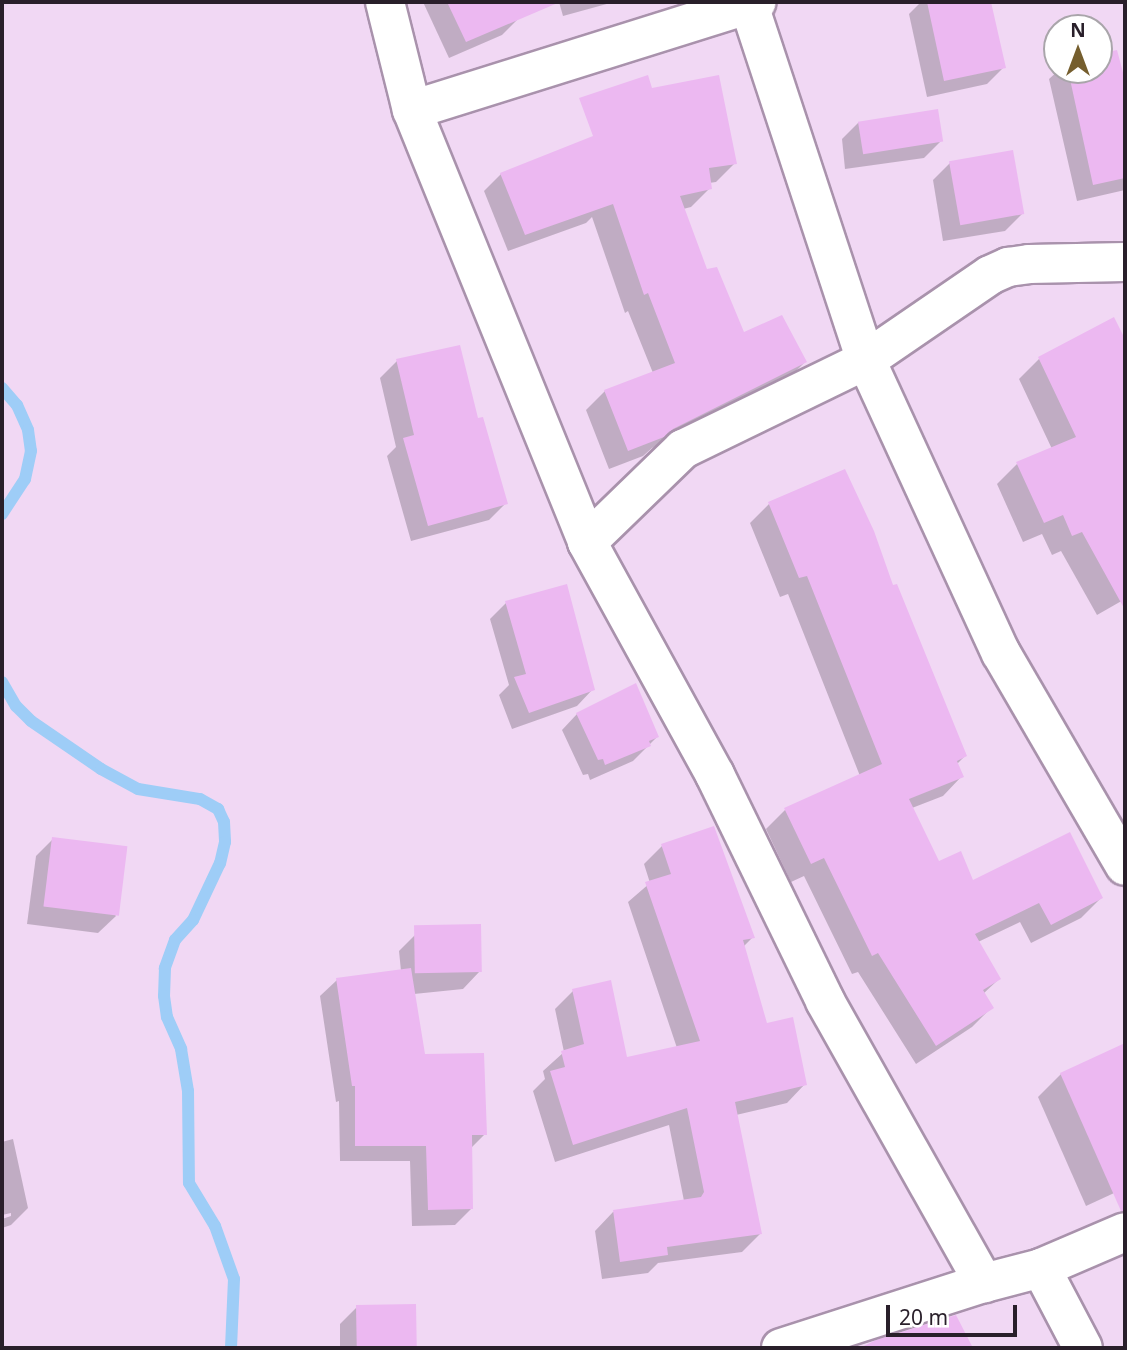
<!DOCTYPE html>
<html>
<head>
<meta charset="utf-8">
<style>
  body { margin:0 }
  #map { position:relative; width:1127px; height:1350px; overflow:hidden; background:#f1d8f4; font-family:"Noto Sans",sans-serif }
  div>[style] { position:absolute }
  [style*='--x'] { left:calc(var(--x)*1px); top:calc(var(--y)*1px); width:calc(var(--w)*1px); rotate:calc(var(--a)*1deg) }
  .shadow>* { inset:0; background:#0003 }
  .stream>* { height:12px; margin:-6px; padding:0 6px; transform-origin:6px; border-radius:6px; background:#9ecdf7 }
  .building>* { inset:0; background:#ecb8f1; transform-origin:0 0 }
  .roads { filter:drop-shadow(2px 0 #a992ac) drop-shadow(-2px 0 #a992ac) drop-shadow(0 2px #a992ac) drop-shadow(0 -2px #a992ac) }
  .minor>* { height:38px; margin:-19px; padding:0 19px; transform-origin:19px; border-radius:19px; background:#fff }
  span { translate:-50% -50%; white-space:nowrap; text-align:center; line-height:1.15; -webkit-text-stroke:5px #fff; paint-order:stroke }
  .frame { position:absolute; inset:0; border:4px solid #291f2a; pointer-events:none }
  .north { position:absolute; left:1043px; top:14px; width:70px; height:70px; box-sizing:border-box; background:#fff; border:2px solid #a9a5aa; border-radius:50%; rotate:0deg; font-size:19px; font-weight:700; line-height:28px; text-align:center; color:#291f2a }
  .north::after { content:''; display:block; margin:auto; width:24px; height:32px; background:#755e2e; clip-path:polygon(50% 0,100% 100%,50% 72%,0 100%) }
  .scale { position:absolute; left:886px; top:1305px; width:131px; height:32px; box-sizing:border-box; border:4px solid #291f2a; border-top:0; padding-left:9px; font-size:21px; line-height:24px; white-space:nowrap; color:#291f2a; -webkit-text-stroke:5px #fff; paint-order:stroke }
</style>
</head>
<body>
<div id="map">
  <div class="shadow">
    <div style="clip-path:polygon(423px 2px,512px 2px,519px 18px,502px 35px,449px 58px)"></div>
    <div style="clip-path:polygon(559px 2px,614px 2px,563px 16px)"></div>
    <div style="clip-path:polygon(921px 2px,990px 2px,1004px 67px,987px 84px,927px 97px,909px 14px)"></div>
    <div style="clip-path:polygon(1116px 52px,1125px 87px,1125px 190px,1077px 201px,1049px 79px,1059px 70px,1099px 70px,1099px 55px)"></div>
    <div style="clip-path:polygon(651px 90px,735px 163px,716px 182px,709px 183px,710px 188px,691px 207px,683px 209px,706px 272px,743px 335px,805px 362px,786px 381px,652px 448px,643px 456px,609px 469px,586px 410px,605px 391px,653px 373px,628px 311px,625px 313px,592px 217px,586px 223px,508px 251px,484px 191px,501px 174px,603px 206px)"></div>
    <div style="clip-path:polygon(859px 122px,941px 141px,924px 158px,845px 169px,842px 139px)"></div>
    <div style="clip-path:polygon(950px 163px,1022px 214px,1005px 231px,943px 241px,933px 180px)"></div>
    <div style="clip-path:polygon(1113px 319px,1125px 343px,1125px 599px,1097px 615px,1061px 551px,1052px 555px,1042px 534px,1023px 542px,997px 484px,1017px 464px,1052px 449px,1019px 379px,1039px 359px)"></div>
    <div style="clip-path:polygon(397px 361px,476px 420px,506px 503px,489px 520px,411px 541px,387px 456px,396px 447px,380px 378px)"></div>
    <div style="clip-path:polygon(769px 504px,892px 588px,965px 756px,957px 764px,962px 776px,943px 796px,912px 808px,938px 863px,973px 883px,1101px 898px,1081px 918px,1031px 943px,1020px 922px,978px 942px,999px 979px,983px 994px,991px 1008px,972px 1027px,916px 1064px,858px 972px,852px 974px,804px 876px,791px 882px,766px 829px,786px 809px,860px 776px,788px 594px,780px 597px,750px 523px)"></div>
    <div style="clip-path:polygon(506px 603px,593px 689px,577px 706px,512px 729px,499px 695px,509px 685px,490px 619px)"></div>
    <div style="clip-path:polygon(577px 714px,657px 737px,633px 761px,590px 780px,588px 774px,583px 775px,562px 730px)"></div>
    <div style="clip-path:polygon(53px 839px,116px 916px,98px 933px,27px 924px,36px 856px)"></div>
    <div style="clip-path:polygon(662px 846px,753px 937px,743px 947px,766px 1025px,805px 1084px,787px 1103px,736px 1115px,760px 1234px,742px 1252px,658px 1263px,648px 1273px,602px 1279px,595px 1231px,613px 1212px,684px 1201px,669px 1125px,555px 1162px,533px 1091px,545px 1079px,543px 1071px,564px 1052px,555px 1009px,573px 991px,626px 1059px,677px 1048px,628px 902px,650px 883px,644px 864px)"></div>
    <div style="clip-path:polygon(416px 934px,480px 971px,463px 989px,414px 994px,423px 1056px,485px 1134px,471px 1148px,472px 1208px,455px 1225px,412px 1226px,410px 1161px,340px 1161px,339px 1101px,336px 1102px,320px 996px,337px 980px,401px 971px,399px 951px)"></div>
    <div style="clip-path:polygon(1125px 1045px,1125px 1188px,1086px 1206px,1038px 1097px,1061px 1074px)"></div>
    <div style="clip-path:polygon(13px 1139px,28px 1208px,11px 1225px,2px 1228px,2px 1219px,11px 1216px,11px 1213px,2px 1215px,2px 1142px)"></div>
    <div style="clip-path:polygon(414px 1306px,415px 1348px,340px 1348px,340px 1324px,357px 1307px)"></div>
  </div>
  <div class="stream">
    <div style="--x:2;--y:388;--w:23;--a:49"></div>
    <div style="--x:17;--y:405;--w:27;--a:66"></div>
    <div style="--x:28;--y:430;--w:21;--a:82"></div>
    <div style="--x:31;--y:451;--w:29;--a:102"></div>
    <div style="--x:25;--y:479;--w:42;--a:123.3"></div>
    <div style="--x:2;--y:682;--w:28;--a:60"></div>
    <div style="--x:16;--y:706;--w:21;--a:45"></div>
    <div style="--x:31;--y:721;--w:85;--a:34.4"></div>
    <div style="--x:101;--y:769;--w:42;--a:28.4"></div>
    <div style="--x:138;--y:789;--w:63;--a:9.2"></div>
    <div style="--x:200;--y:799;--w:21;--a:29"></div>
    <div style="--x:218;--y:809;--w:14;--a:65"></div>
    <div style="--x:224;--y:822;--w:20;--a:87"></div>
    <div style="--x:225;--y:842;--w:22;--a:103"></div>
    <div style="--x:220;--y:863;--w:63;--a:115.3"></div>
    <div style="--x:193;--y:920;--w:27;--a:132"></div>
    <div style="--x:175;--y:940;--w:30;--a:110"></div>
    <div style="--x:165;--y:968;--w:28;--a:92"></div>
    <div style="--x:164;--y:996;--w:21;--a:82"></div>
    <div style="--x:167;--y:1017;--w:35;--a:66"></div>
    <div style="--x:181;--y:1049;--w:43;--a:80.5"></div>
    <div style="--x:188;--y:1091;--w:92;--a:89.4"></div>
    <div style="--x:189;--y:1183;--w:50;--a:58.8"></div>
    <div style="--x:215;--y:1226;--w:56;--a:70.3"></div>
    <div style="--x:234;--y:1279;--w:69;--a:92.5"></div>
  </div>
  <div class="building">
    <div style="clip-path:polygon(447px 2px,560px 2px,466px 42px)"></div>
    <div style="clip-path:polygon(927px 2px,991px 2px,1006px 68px,944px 81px)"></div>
    <div style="clip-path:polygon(1117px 50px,1125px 80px,1125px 178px,1093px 185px,1068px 70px,1099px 70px,1099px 54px)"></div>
    <div style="clip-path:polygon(648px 75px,652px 88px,719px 75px,737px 164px,709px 168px,712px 189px,680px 196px,707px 269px,717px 267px,744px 332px,782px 315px,807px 362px,673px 429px,664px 437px,628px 451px,604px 390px,675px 363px,648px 293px,644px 295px,613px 204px,525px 235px,500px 173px,593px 136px,579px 98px)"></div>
    <div style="left:938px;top:109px;width:33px;height:81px;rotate:81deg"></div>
    <div style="left:1013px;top:150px;width:65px;height:65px;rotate:80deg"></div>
    <div style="clip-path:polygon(1114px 317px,1125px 339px,1125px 610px,1082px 532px,1072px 536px,1063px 515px,1044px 523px,1016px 462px,1076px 437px,1038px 357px)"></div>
    <div style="clip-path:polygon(460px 345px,478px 418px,483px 417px,508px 504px,428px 526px,403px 438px,414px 435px,396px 359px)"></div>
    <div style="clip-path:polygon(845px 469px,874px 531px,893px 585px,897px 584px,967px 756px,957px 761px,964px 777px,909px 799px,939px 861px,961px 851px,973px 880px,1070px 832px,1103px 898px,1051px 925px,1039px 903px,975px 934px,1001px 979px,983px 990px,994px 1008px,936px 1046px,878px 953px,872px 956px,824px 858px,811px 864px,784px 808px,882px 764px,807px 576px,799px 578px,768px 502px)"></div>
    <div style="clip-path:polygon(567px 584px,595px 690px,529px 713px,514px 677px,526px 674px,505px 601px)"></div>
    <div style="clip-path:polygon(636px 683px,659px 737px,649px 741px,651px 746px,605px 765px,603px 759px,598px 760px,576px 713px)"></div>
    <div style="clip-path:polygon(714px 826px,755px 938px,743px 940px,767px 1023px,793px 1017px,807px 1085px,735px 1102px,762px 1234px,667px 1247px,668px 1255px,620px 1262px,613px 1210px,701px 1197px,704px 1192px,687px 1108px,573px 1145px,550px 1071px,565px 1067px,561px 1051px,584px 1044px,572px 989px,611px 980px,627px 1057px,700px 1041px,645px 882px,671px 874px,661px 844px)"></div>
    <div style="left:52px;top:837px;width:76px;height:70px;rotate:7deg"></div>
    <div style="left:481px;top:924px;width:48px;height:67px;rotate:89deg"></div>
    <div style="clip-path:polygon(411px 968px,425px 1054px,484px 1053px,487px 1135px,472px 1135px,473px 1209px,428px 1210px,426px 1146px,355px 1146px,355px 1086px,352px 1086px,336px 978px)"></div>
    <div style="clip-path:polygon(1125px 1043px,1125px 1211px,1121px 1211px,1060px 1073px)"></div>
    <div style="left:416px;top:1304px;width:44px;height:60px;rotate:89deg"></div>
    <div style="clip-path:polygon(956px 1315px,973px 1348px,860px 1348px,876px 1340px)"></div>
  </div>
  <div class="roads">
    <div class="minor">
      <div style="--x:385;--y:2;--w:111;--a:76"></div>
      <div style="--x:412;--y:110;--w:466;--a:67.9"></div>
      <div style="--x:587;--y:542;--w:266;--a:61.2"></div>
      <div style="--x:715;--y:775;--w:251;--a:64"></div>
      <div style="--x:825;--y:1001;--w:324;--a:60.6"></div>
      <div style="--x:748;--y:2;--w:377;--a:71.8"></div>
      <div style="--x:866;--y:360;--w:323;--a:65.3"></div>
      <div style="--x:1001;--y:653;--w:246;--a:59.8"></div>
      <div style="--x:412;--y:110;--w:361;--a:-17.4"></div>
      <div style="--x:587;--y:542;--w:134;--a:-44.1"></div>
      <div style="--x:683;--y:449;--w:203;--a:-25.9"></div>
      <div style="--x:866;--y:360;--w:150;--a:-34.4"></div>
      <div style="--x:990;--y:275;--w:20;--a:-24"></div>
      <div style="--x:1008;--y:267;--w:21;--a:-8"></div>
      <div style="--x:1029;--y:264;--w:96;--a:-1.2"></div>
      <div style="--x:1041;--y:1268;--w:90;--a:62.3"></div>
      <div style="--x:781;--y:1348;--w:213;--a:-17.8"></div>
      <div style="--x:984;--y:1283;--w:59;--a:-14.7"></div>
      <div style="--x:1041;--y:1268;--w:91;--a:-23.2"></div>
    </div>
  </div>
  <div class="frame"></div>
  <div class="north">N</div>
  <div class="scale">20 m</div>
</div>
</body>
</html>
